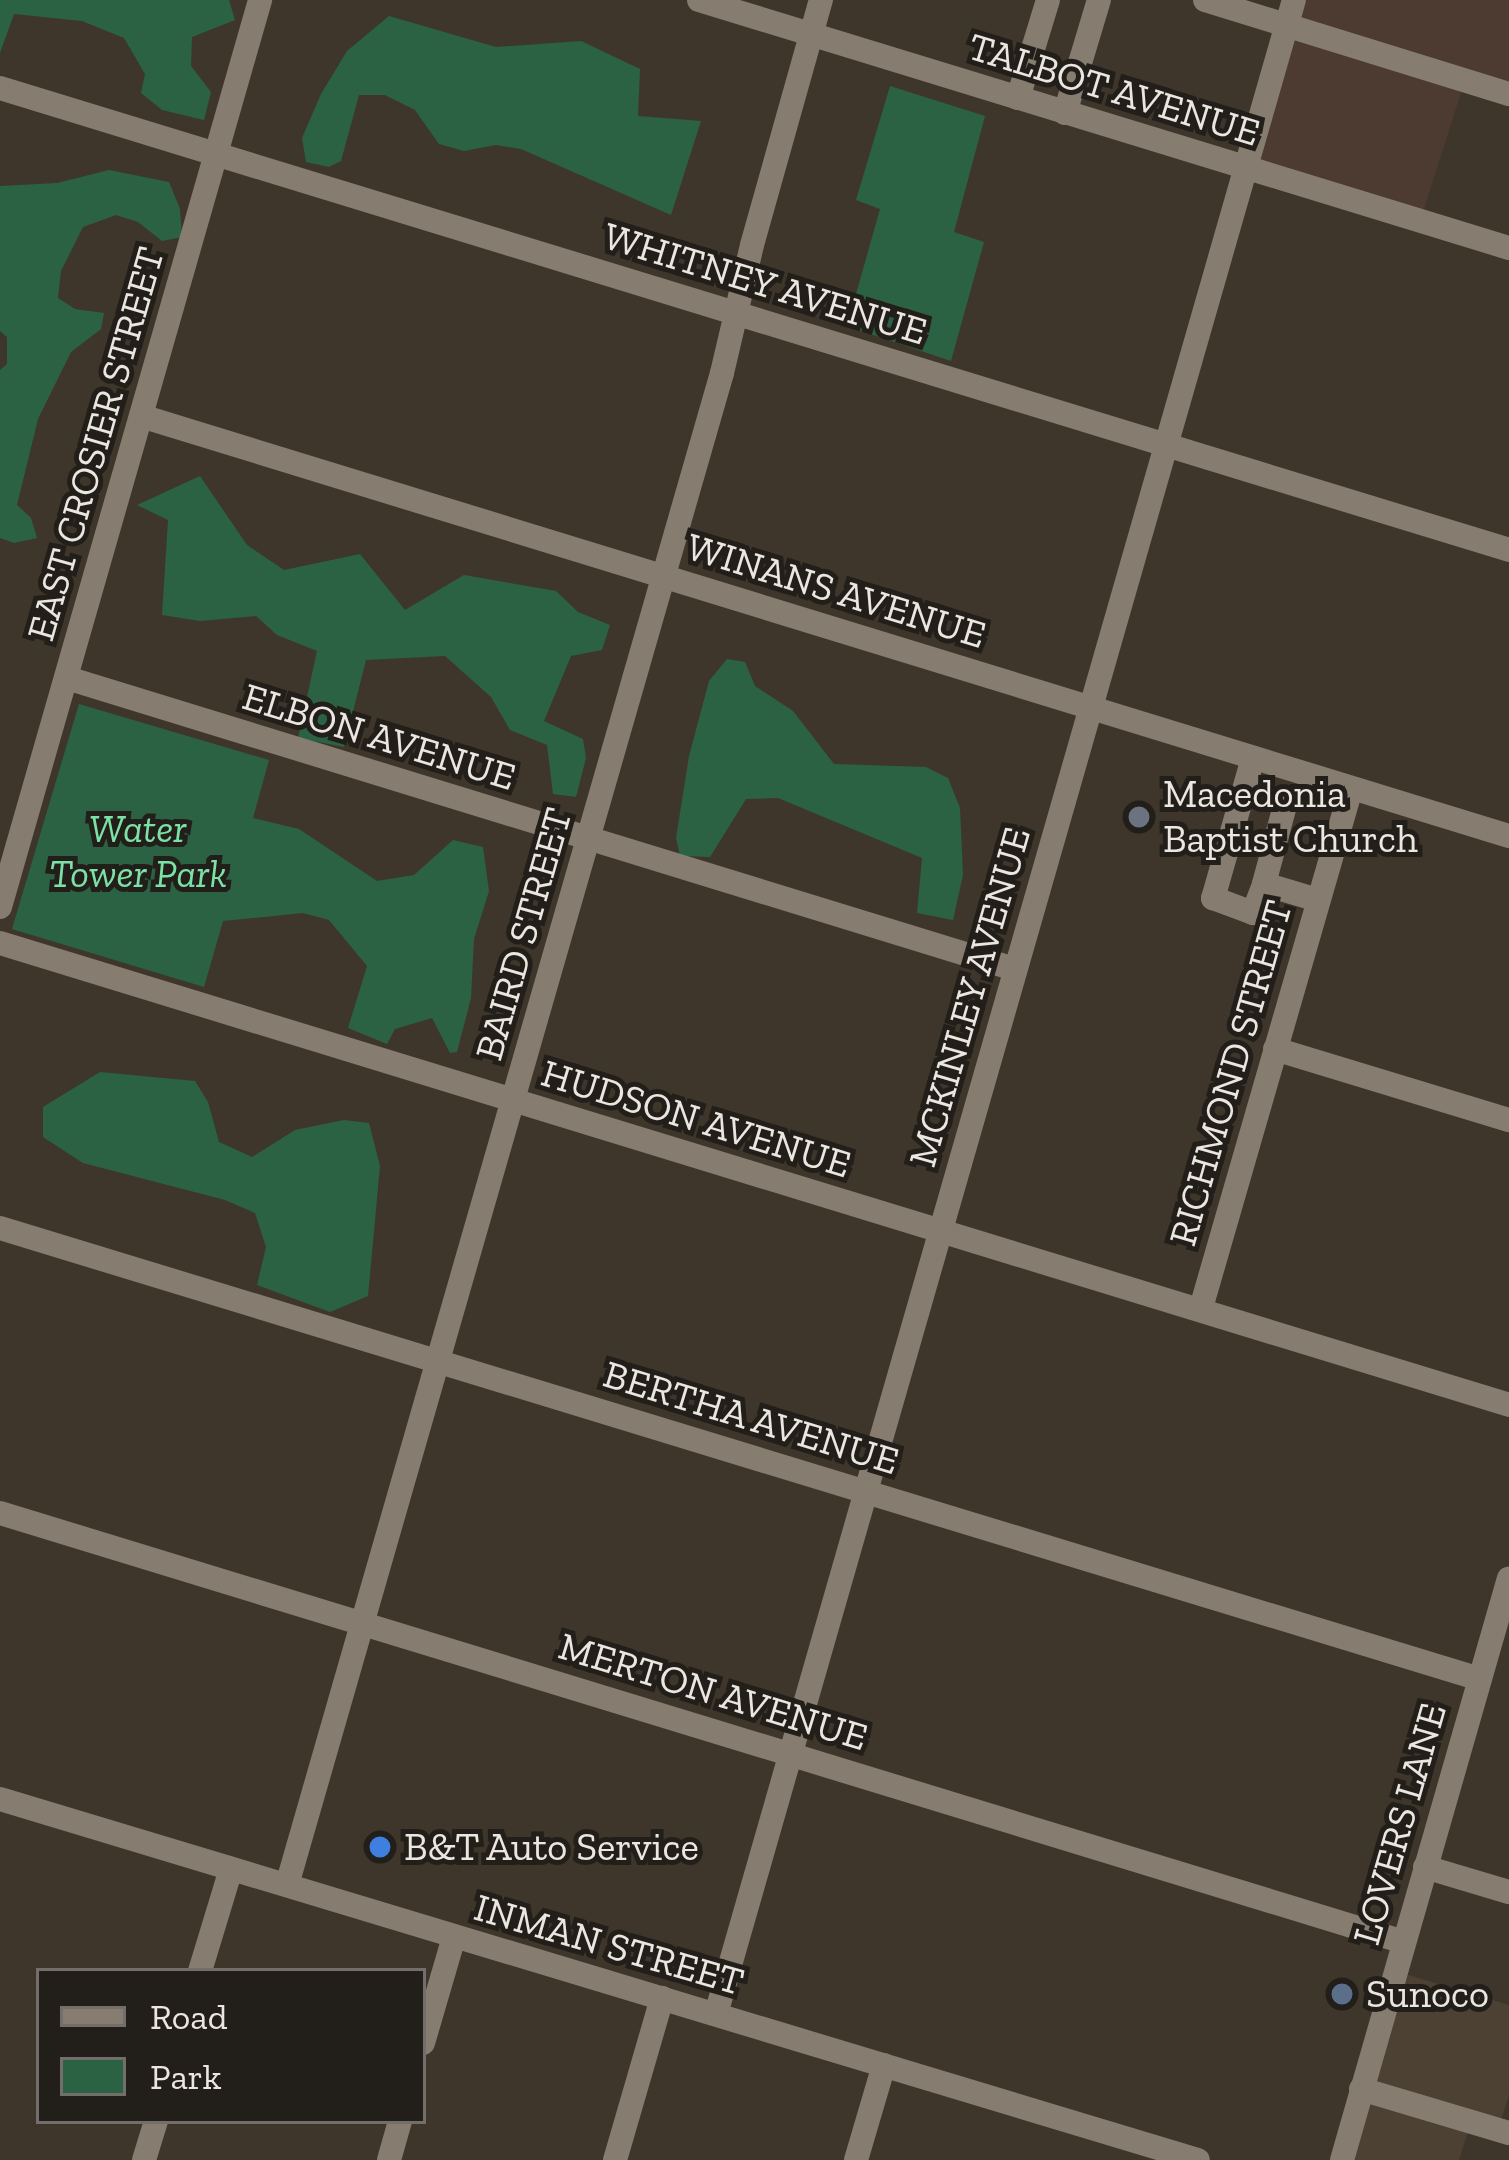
<!DOCTYPE html>
<html>
<head>
<meta charset="utf-8">
<style>
  body { margin:0 }
  #map { position:relative; width:1509px; height:2160px; overflow:hidden; background:#3f362b; font-family:"Zilla Slab",serif }
  div>[style] { position:absolute }
  [style*='--x'] { left:calc(var(--x)*1px); top:calc(var(--y)*1px); width:calc(var(--w)*1px); rotate:calc(var(--a)*1deg) }
  .commercial>* { inset:0; background:#4c4132 }
  .industrial>* { inset:0; background:#4d3b32 }
  .green>* { inset:0; background:#2b6243 }
  .minor>* { height:24px; margin:-12px; padding:0 12px; transform-origin:12px; border-radius:12px; background:#867d70 }
  .dots>* { width:33px; height:33px; translate:-50% -50%; box-sizing:border-box; border:6px solid #221e19; border-radius:50% }
  span { translate:-50% -50%; white-space:nowrap; text-align:center; line-height:1.15; -webkit-text-stroke:10px #221e19; paint-order:stroke }
  .street-label { font-size:39px; color:#ece6e0 }
  .poi-label { font-size:39px; color:#ece6e0 }
  .left { translate:0 -50%; text-align:left }
  .park-label { font-size:39px; color:#7be1a6; font-style:italic }
  .legend { position:absolute; left:36px; top:1968px; width:390px; height:156px; box-sizing:border-box; background:#221e19; border:3px solid #736e69; margin:0; padding:15px 21px; list-style:none; font-size:36px; color:#ece6e0 }
  .legend li { display:flex; align-items:center; gap:24px; height:60px }
  .legend b { width:60px; border:3px solid #736e69 }
</style>
</head>
<body>
<div id="map">
  <div class="commercial">
    <div style="clip-path:polygon(1395px 1971px,1509px 2005px,1509px 2095px,1498px 2130px,1471px 2122px,1459px 2160px,1342px 2160px)"></div>
  </div>
  <div class="industrial">
    <div style="clip-path:polygon(1299px 0,1509px 0,1509px 91px,1465px 80px,1423px 212px,1252px 163px)"></div>
  </div>
  <div class="green">
    <div style="clip-path:polygon(0 0,229px 0,235px 20px,192px 37px,191px 66px,211px 92px,204px 120px,162px 110px,141px 93px,145px 74px,124px 38px,82px 21px,14px 14px,0 53px)"></div>
    <div style="clip-path:polygon(389px 16px,496px 47px,581px 41px,640px 69px,638px 116px,701px 121px,671px 215px,521px 149px,496px 145px,464px 151px,439px 144px,415px 110px,385px 95px,359px 95px,341px 161px,329px 167px,306px 162px,302px 138px,321px 94px,347px 51px)"></div>
    <div style="clip-path:polygon(890px 86px,985px 116px,954px 232px,984px 242px,951px 361px,847px 326px,880px 209px,856px 200px)"></div>
    <div style="clip-path:polygon(109px 170px,169px 182px,180px 209px,182px 237px,162px 241px,138px 222px,116px 215px,83px 227px,61px 271px,58px 298px,75px 309px,104px 313px,101px 329px,71px 352px,38px 419px,17px 505px,31px 518px,37px 538px,14px 543px,0 538px,0 370px,7px 364px,7px 337px,0 331px,0 186px,57px 183px)"></div>
    <div style="clip-path:polygon(200px 476px,247px 545px,284px 570px,360px 554px,405px 610px,464px 575px,556px 591px,578px 612px,610px 625px,602px 650px,571px 656px,544px 721px,583px 739px,586px 758px,576px 797px,553px 794px,547px 745px,510px 730px,491px 697px,445px 656px,366px 660px,344px 747px,298px 738px,317px 651px,277px 635px,256px 616px,200px 621px,162px 615px,168px 520px,137px 505px)"></div>
    <div style="clip-path:polygon(727px 659px,745px 662px,755px 686px,793px 711px,834px 764px,926px 767px,948px 778px,960px 808px,963px 875px,953px 920px,917px 913px,922px 858px,778px 798px,746px 799px,710px 857px,680px 856px,676px 838px,689px 756px,709px 681px)"></div>
    <div style="clip-path:polygon(79px 704px,269px 760px,253px 818px,299px 829px,377px 881px,414px 875px,453px 840px,483px 847px,489px 891px,474px 939px,471px 998px,457px 1052px,450px 1053px,432px 1018px,395px 1029px,387px 1044px,348px 1028px,367px 966px,329px 920px,303px 913px,223px 921px,204px 987px,12px 929px)"></div>
    <div style="clip-path:polygon(100px 1072px,195px 1081px,208px 1102px,219px 1142px,252px 1157px,295px 1130px,344px 1120px,369px 1123px,380px 1166px,368px 1296px,330px 1312px,257px 1285px,266px 1247px,255px 1213px,225px 1200px,83px 1163px,43px 1137px,43px 1107px)"></div>
  </div>
  <div class="minor">
    <div style="--x:699;--y:0;--w:847;--a:17.02"></div>
    <div style="--x:1205;--y:0;--w:318;--a:17.2"></div>
    <div style="--x:0;--y:88;--w:1578;--a:17.02"></div>
    <div style="--x:1018;--y:98;--w:102;--a:-73"></div>
    <div style="--x:1065;--y:113;--w:118;--a:-73.3"></div>
    <div style="--x:141;--y:416;--w:1431;--a:17.07"></div>
    <div style="--x:67;--y:678;--w:991;--a:17.08"></div>
    <div style="--x:1253;--y:758;--w:146;--a:105.9"></div>
    <div style="--x:1213;--y:898;--w:43;--a:20.6"></div>
    <div style="--x:1253;--y:913;--w:31;--a:-69"></div>
    <div style="--x:1287;--y:798;--w:89;--a:105"></div>
    <div style="--x:1264;--y:884;--w:56;--a:16.5"></div>
    <div style="--x:0;--y:907;--w:944;--a:-74"></div>
    <div style="--x:0;--y:943;--w:1578;--a:17.02"></div>
    <div style="--x:1275;--y:1049;--w:245;--a:16.9"></div>
    <div style="--x:0;--y:1228;--w:1547;--a:16.95"></div>
    <div style="--x:1201;--y:1308;--w:540;--a:-73.88"></div>
    <div style="--x:0;--y:1513;--w:1468;--a:16.99"></div>
    <div style="--x:0;--y:1799;--w:1251;--a:16.77"></div>
    <div style="--x:1425;--y:1867;--w:88;--a:16.6"></div>
    <div style="--x:287;--y:1885;--w:1573;--a:-73.95"></div>
    <div style="--x:722;--y:373;--w:131;--a:-76.8"></div>
    <div style="--x:752;--y:245;--w:255;--a:-74.3"></div>
    <div style="--x:200;--y:1971;--w:107;--a:-73.1"></div>
    <div style="--x:716;--y:2014;--w:2095;--a:-73.99"></div>
    <div style="--x:423;--y:2043;--w:110;--a:-73.7"></div>
    <div style="--x:1361;--y:2089;--w:154;--a:16.6"></div>
    <div style="--x:144;--y:2160;--w:41;--a:-72.9"></div>
    <div style="--x:389;--y:2160;--w:41;--a:-74.2"></div>
    <div style="--x:615;--y:2160;--w:169;--a:-73.8"></div>
    <div style="--x:856;--y:2160;--w:99;--a:-73.6"></div>
    <div style="--x:1342;--y:2160;--w:605;--a:-73.99"></div>
  </div>
  <div class="dots">
    <div style="left:1139px;top:817px;background:#6b7280"></div>
    <div style="left:380px;top:1847px;background:#3f7fe0"></div>
    <div style="left:1342px;top:1994px;background:#5c6f8a"></div>
  </div>
  <div class="street-label">
    <span style="left:1114px;top:90px;rotate:17deg">TALBOT AVENUE</span>
    <span style="left:765px;top:284px;rotate:17deg">WHITNEY AVENUE</span>
    <span style="left:96px;top:444px;rotate:-74deg">EAST CROSIER STREET</span>
    <span style="left:836px;top:591px;rotate:17deg">WINANS AVENUE</span>
    <span style="left:379px;top:737px;rotate:17deg">ELBON AVENUE</span>
    <span style="left:524px;top:934px;rotate:-74deg">BAIRD STREET</span>
    <span style="left:970px;top:997px;rotate:-74deg">MCKINLEY AVENUE</span>
    <span style="left:1231px;top:1073px;rotate:-74deg">RICHMOND STREET</span>
    <span style="left:696px;top:1119px;rotate:17deg">HUDSON AVENUE</span>
    <span style="left:751px;top:1418px;rotate:17deg">BERTHA AVENUE</span>
    <span style="left:713px;top:1692px;rotate:17deg">MERTON AVENUE</span>
    <span style="left:1400px;top:1824px;rotate:-74deg">LOVERS LANE</span>
    <span style="left:609px;top:1945px;rotate:16deg">INMAN STREET</span>
  </div>
  <div class="poi-label">
    <span class="left" style="left:1163px;top:817px">Macedonia<br>Baptist Church</span>
    <span class="left" style="left:404px;top:1847px">B&amp;T Auto Service</span>
    <span class="left" style="left:1366px;top:1994px">Sunoco</span>
  </div>
  <div class="park-label">
    <span style="left:138px;top:852px">Water<br>Tower Park</span>
  </div>
  <ul class="legend">
  <li><b style="height:15px;background:#867d70"></b>Road</li>
  <li><b style="height:33px;background:#2b6243"></b>Park</li>
  </ul>
</div>
</body>
</html>
